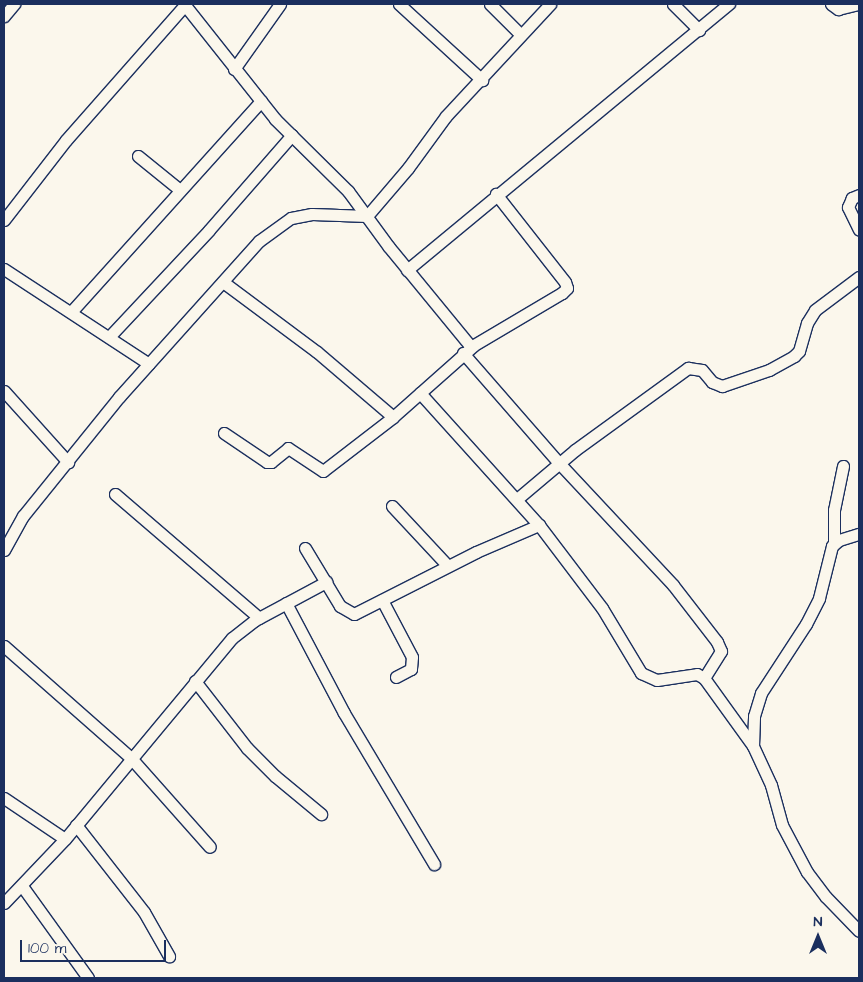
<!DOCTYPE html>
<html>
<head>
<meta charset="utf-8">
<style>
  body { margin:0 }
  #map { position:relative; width:863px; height:982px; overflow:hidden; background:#fbf7ec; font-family:"Architects Daughter",sans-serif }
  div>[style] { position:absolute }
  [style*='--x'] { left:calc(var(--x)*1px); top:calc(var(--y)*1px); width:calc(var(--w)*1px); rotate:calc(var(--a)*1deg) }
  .roads { filter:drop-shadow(1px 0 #1b2f5e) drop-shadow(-1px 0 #1b2f5e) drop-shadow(0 1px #1b2f5e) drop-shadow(0 -1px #1b2f5e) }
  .street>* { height:11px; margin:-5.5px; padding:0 5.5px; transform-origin:5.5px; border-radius:5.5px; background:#fbf7ec }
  span { translate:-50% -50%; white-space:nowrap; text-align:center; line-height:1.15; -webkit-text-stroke:5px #fbf7ec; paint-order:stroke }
  .frame { position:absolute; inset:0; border:5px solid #1b2f5e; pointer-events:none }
  .north { position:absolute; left:793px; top:912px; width:50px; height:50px; -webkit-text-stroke:4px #fbf7ec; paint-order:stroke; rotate:0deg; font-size:14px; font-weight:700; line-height:20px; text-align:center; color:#1b2f5e }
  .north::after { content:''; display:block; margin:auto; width:18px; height:22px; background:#1b2f5e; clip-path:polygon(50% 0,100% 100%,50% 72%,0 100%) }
  .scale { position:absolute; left:20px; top:940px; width:146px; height:22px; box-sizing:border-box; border:2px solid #1b2f5e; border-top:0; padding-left:6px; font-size:15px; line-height:18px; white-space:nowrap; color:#1b2f5e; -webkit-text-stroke:4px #fbf7ec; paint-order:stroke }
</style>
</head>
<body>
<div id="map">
  <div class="roads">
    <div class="street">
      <div style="--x:184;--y:4;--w:147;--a:51.6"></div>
      <div style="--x:275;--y:119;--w:103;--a:44.6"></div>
      <div style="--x:348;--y:191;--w:69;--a:53.8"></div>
      <div style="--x:389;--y:247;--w:129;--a:50.6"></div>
      <div style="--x:399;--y:4;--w:113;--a:42.5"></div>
      <div style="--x:490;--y:4;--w:42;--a:45"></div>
      <div style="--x:673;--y:4;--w:37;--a:45"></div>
      <div style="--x:831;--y:4;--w:9;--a:36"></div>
      <div style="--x:838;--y:9;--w:21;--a:-14"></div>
      <div style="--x:4;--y:16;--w:16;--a:-50"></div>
      <div style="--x:234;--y:69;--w:80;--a:-54.7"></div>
      <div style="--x:138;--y:156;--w:54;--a:39"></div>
      <div style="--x:859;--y:195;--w:8;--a:157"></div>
      <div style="--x:852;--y:198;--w:10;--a:114"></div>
      <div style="--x:848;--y:207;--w:25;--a:64"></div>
      <div style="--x:4;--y:220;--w:101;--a:-52.2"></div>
      <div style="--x:66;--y:140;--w:180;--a:-48.6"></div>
      <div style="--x:4;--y:269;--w:173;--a:33.2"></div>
      <div style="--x:407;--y:270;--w:418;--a:-39.6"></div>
      <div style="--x:223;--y:282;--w:117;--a:36.7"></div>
      <div style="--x:317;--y:352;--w:100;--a:40.5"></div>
      <div style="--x:71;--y:312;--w:284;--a:-48"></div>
      <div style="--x:109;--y:337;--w:146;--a:-46.9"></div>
      <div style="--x:209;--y:230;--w:126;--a:-48.9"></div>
      <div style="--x:463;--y:353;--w:146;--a:48.9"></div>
      <div style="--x:559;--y:463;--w:167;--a:46.9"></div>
      <div style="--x:673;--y:585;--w:72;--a:52.3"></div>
      <div style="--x:717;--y:642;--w:10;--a:66"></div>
      <div style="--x:721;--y:651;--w:32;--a:122"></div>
      <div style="--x:4;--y:391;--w:96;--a:48"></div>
      <div style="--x:420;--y:393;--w:178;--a:48"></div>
      <div style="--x:539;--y:525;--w:104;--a:52.8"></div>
      <div style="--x:602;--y:608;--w:76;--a:59"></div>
      <div style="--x:641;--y:673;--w:17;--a:24"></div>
      <div style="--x:657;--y:680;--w:40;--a:-8.5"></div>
      <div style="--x:697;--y:674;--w:8;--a:30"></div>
      <div style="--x:704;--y:678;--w:84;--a:54.2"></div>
      <div style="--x:753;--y:746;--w:43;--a:65.2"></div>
      <div style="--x:771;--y:785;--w:41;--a:74.6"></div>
      <div style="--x:782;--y:825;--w:53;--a:62"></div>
      <div style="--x:807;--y:872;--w:31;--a:53"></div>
      <div style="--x:826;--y:897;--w:47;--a:45.9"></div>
      <div style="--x:224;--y:433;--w:52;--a:34"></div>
      <div style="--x:267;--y:462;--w:4;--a:0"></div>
      <div style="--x:271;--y:462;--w:22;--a:-39"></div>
      <div style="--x:288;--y:448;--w:42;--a:33.3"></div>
      <div style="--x:323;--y:471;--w:88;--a:-37.6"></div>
      <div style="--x:393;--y:417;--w:108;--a:-41.6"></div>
      <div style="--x:474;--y:345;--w:102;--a:-30.6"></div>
      <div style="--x:562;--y:293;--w:7;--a:-45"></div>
      <div style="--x:567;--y:288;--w:6;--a:-108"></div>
      <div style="--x:565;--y:282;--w:112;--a:-128.1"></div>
      <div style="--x:115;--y:494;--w:190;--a:40.7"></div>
      <div style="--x:517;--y:499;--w:76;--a:-40.2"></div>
      <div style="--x:575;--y:450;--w:140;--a:-36"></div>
      <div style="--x:688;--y:368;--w:14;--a:8"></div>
      <div style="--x:702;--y:370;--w:16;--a:50"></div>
      <div style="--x:712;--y:382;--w:11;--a:22"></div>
      <div style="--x:722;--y:386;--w:50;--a:-18.8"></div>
      <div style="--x:769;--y:370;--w:29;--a:-29"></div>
      <div style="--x:794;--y:356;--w:7;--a:-45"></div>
      <div style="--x:799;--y:351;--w:29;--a:-74"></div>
      <div style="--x:807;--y:323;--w:15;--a:-58"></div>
      <div style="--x:815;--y:310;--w:55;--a:-36.9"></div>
      <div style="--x:392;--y:506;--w:82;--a:47"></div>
      <div style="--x:834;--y:543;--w:33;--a:-90"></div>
      <div style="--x:834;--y:510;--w:45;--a:-78.4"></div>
      <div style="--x:305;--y:548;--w:68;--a:58.9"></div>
      <div style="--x:340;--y:606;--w:16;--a:30"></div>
      <div style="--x:354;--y:614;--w:137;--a:-26.9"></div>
      <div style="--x:476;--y:552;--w:69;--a:-23.2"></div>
      <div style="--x:4;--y:550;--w:39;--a:-61"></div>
      <div style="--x:23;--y:516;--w:153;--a:-51.1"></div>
      <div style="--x:119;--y:397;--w:210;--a:-48.1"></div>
      <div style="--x:259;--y:241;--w:39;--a:-36"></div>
      <div style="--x:291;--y:218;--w:21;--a:-11"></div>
      <div style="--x:312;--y:214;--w:55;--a:2.1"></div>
      <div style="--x:367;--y:216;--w:63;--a:-49.5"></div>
      <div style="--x:408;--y:168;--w:64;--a:-53.8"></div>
      <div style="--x:446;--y:116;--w:153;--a:-47.1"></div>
      <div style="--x:382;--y:600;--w:64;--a:62.2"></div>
      <div style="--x:412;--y:657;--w:12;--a:95"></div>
      <div style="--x:411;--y:669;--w:17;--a:152"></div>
      <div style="--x:286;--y:603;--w:124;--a:62.2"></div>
      <div style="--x:344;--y:713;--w:176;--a:59.2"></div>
      <div style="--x:4;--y:646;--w:168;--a:41.4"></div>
      <div style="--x:130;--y:757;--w:120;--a:48.4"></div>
      <div style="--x:195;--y:681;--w:85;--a:52.2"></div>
      <div style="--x:247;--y:748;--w:40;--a:45"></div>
      <div style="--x:275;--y:776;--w:60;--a:39.6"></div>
      <div style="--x:753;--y:746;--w:30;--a:-88"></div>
      <div style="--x:754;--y:716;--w:24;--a:-73"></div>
      <div style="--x:761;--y:693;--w:82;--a:-56.9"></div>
      <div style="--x:806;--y:624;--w:29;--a:-63"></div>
      <div style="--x:819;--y:598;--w:54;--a:-76"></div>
      <div style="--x:832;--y:546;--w:9;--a:-41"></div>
      <div style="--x:839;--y:540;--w:21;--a:-17"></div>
      <div style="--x:4;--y:798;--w:73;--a:33.9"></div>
      <div style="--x:76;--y:825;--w:110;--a:52"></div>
      <div style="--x:144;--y:912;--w:51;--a:60.4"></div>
      <div style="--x:22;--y:886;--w:113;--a:54.3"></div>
      <div style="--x:4;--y:903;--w:88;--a:-46.4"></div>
      <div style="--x:65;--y:839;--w:261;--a:-50.3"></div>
      <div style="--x:232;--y:638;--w:29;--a:-38"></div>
      <div style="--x:255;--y:620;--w:81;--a:-28.2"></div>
    </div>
  </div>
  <div class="frame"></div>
  <div class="north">N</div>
  <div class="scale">100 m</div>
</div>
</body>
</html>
